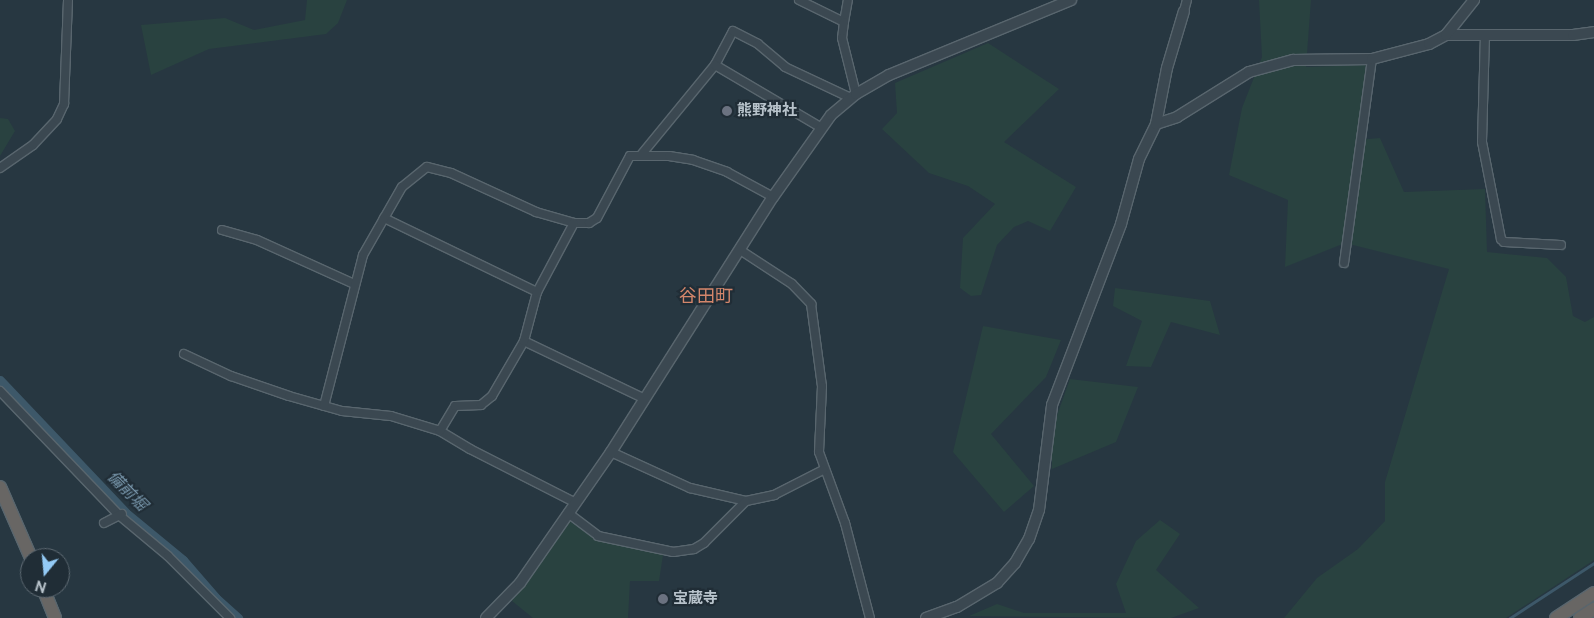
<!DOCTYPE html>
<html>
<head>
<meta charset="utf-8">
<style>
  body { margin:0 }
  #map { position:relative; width:1594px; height:618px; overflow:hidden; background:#273741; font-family:Raleway,"Noto Sans JP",sans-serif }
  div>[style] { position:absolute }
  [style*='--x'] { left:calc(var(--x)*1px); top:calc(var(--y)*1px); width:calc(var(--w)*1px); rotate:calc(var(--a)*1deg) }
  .green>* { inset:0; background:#294240 }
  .stream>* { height:2.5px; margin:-1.25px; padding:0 1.25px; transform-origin:1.25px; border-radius:1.25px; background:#3d5869 }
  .canal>* { height:9px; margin:-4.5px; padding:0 4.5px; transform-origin:4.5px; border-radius:4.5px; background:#3d5869 }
  .roads { filter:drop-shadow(1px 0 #59666e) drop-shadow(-1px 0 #59666e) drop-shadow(0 1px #59666e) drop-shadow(0 -1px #59666e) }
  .minor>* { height:8px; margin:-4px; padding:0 4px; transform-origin:4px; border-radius:4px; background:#3b4851 }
  .tertiary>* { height:10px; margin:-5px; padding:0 5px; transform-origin:5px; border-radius:5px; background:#3b4851 }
  .trunk>* { height:12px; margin:-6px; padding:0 6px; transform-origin:6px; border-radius:6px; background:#686664 }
  .dots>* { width:14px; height:14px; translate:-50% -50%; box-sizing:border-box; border:2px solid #202d36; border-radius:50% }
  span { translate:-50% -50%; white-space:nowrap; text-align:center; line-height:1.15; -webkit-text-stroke:4.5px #202d36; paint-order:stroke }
  .poi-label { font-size:15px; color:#b8c3cb; font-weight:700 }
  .left { translate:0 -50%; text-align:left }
  .water-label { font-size:16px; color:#7998ad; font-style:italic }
  .quarter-label { font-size:18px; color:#d3866b }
  .north { position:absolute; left:20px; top:548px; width:50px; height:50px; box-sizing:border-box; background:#202d36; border:1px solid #5d6972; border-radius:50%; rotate:197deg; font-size:14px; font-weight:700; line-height:20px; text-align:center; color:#b8c3cb }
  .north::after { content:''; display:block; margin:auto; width:18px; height:22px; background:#93caf5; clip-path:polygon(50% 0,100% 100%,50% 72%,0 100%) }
</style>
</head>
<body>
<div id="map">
  <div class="green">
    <div style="clip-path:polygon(307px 0,347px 0,338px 23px,326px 34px,209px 49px,151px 75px,141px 25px,225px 18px,254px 30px,305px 20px)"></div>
    <div style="clip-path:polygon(1259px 0,1311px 0,1306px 67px,1366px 65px,1357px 140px,1380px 138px,1404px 192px,1485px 189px,1487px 252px,1547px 258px,1566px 277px,1573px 316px,1585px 322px,1594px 317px,1594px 560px,1506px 618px,1284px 618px,1317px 578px,1358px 549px,1385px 521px,1385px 482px,1449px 269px,1345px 243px,1285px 267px,1288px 200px,1229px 175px,1242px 108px,1262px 57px)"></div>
    <div style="clip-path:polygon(988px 43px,1059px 89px,1004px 142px,1076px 187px,1050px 231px,1028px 221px,1014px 227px,997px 245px,981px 295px,971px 296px,960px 288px,963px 238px,995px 204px,968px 186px,929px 173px,882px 129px,897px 113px,895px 83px)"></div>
    <div style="clip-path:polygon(0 118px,8px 119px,15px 131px,0 156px)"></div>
    <div style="clip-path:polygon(1115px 288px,1210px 301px,1220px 335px,1171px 322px,1151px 367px,1126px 366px,1142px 321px,1113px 306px)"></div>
    <div style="clip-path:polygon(983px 326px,1061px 340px,1046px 377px,991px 434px,1034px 486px,1004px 512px,953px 452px)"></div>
    <div style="clip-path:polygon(1070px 379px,1138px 387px,1116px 442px,1052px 469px,1052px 429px)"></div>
    <div style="clip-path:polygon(1160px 520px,1180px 534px,1156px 570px,1199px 608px,1171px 618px,969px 616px,997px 604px,1024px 613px,1126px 613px,1116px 584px,1136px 541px)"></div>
    <div style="clip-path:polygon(569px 521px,598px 540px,663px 555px,659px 581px,630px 581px,628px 618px,533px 618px,512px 601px)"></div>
  </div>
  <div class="stream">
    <div style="--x:1510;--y:618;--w:100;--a:-33.2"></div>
  </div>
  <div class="canal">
    <div style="--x:0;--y:380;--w:183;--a:46.5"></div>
    <div style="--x:126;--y:513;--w:74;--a:39.5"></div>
    <div style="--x:183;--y:560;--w:50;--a:49"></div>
    <div style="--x:216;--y:598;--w:30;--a:42"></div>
  </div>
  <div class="roads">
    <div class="minor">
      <div style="--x:799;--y:0;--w:50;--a:26.1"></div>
      <div style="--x:844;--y:22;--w:22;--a:-80"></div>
      <div style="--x:1184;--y:11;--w:11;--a:-75"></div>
      <div style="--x:844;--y:22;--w:16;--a:97"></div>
      <div style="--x:842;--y:38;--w:58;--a:76"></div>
      <div style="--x:1485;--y:34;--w:108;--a:91.6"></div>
      <div style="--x:1482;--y:142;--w:99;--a:78.9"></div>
      <div style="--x:1501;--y:239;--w:4;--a:45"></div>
      <div style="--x:1504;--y:242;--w:57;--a:3"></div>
      <div style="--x:715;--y:65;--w:38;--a:-62"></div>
      <div style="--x:733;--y:31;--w:28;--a:27"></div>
      <div style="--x:758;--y:44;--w:35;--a:40"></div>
      <div style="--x:785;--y:67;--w:73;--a:25.2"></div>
      <div style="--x:641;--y:155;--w:117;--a:-50.6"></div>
      <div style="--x:715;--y:65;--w:124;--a:30.5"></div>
      <div style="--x:0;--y:168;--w:40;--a:-34.9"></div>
      <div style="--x:33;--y:145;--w:35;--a:-47"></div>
      <div style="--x:57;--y:119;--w:17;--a:-65"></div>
      <div style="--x:64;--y:104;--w:104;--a:-87.8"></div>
      <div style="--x:384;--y:218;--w:170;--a:25.8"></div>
      <div style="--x:222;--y:230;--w:36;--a:16"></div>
      <div style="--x:257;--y:240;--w:107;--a:24.4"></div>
      <div style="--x:740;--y:250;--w:62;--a:33.2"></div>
      <div style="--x:792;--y:284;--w:28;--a:46"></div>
      <div style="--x:811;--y:304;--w:83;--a:82.4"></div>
      <div style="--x:822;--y:386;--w:66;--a:92.6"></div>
      <div style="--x:819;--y:452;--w:76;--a:69.9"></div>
      <div style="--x:845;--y:523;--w:98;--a:75.3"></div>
      <div style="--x:1344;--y:263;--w:206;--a:-82.2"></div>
      <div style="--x:524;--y:341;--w:134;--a:25.6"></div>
      <div style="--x:184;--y:354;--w:52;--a:25.1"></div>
      <div style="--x:231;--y:376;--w:61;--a:19"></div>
      <div style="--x:289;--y:396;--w:55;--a:15.8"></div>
      <div style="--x:342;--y:411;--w:49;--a:5.8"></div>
      <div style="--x:391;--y:416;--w:51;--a:17"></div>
      <div style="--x:440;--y:431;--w:35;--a:31"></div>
      <div style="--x:470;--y:449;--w:119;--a:27"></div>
      <div style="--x:0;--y:391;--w:173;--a:46.2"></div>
      <div style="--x:120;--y:516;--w:62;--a:39.8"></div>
      <div style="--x:168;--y:556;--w:88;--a:45"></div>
      <div style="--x:324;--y:406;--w:156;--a:-75.5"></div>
      <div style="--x:363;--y:255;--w:78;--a:-60.2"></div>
      <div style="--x:402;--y:187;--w:32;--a:-39"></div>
      <div style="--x:427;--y:167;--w:25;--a:14"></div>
      <div style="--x:451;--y:173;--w:94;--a:24.6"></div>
      <div style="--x:536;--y:212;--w:40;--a:16"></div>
      <div style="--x:574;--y:223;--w:15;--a:0"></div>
      <div style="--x:589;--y:223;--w:9;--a:-32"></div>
      <div style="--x:597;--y:218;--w:70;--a:-62"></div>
      <div style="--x:630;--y:156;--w:39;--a:0"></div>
      <div style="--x:669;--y:156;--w:24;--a:9"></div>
      <div style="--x:693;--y:160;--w:36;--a:19"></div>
      <div style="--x:727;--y:172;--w:52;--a:28.5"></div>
      <div style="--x:440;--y:431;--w:29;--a:-59"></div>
      <div style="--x:455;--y:406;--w:26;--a:-2"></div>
      <div style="--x:481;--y:405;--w:14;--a:-39"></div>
      <div style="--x:492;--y:396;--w:64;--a:-59.8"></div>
      <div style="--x:524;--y:341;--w:51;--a:-75.1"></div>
      <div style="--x:537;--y:292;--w:78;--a:-61.8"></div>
      <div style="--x:611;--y:452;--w:87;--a:24.5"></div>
      <div style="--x:690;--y:488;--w:57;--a:13.1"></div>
      <div style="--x:746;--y:501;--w:29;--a:-12"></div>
      <div style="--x:774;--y:495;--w:55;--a:-27"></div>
      <div style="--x:568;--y:513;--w:38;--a:37"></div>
      <div style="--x:598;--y:536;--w:77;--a:12"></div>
      <div style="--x:673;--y:552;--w:21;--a:-8"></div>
      <div style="--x:694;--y:549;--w:12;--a:-31"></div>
      <div style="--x:704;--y:543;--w:59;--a:-45"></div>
      <div style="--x:104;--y:523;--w:20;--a:-27"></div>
    </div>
    <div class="tertiary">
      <div style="--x:1446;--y:35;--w:127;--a:0"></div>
      <div style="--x:1573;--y:35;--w:21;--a:-8"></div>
      <div style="--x:1156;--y:124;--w:22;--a:-18"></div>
      <div style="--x:1177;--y:117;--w:85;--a:-32"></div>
      <div style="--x:1249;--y:72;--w:46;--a:-15.3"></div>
      <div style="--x:1293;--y:60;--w:79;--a:-0.7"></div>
      <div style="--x:1372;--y:59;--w:59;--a:-14.7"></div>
      <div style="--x:1429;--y:44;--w:19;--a:-28"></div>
      <div style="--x:1446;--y:35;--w:45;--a:-51.3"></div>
      <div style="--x:486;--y:618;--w:49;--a:-45.8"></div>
      <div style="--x:520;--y:583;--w:160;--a:-55.2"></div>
      <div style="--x:611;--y:452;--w:302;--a:-57.6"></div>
      <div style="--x:773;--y:197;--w:100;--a:-54.7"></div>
      <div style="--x:831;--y:115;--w:33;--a:-40"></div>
      <div style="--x:856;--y:94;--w:38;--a:-30"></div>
      <div style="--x:889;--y:75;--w:197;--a:-22.4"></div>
      <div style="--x:926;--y:618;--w:33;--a:-20"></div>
      <div style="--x:957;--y:607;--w:47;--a:-31"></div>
      <div style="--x:997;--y:583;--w:27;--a:-48"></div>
      <div style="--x:1015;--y:563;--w:28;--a:-60"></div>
      <div style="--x:1029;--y:539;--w:31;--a:-71"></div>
      <div style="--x:1039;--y:510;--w:106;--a:-82.9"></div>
      <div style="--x:1052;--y:405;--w:194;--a:-69.1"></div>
      <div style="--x:1121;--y:224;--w:67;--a:-74.5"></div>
      <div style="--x:1139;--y:159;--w:39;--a:-64"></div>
      <div style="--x:1156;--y:124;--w:57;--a:-78.9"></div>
      <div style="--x:1167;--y:68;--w:59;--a:-73.4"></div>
    </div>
    <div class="trunk">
      <div style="--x:0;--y:487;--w:77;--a:66.4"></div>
      <div style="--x:43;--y:588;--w:32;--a:68"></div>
      <div style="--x:1556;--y:618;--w:45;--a:-33.3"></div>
      <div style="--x:1580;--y:618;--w:17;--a:-33"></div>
    </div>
  </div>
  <div class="dots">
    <div style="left:727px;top:111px;background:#6b7280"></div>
    <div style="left:663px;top:599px;background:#6b7280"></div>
  </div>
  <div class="poi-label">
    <span class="left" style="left:737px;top:111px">熊野神社</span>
    <span class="left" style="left:673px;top:599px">宝蔵寺</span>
  </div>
  <div class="water-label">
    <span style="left:127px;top:491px;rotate:45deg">備前堀</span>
  </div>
  <div class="quarter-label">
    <span style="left:706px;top:296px">谷田町</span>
  </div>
  <div class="north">N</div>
</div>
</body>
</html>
